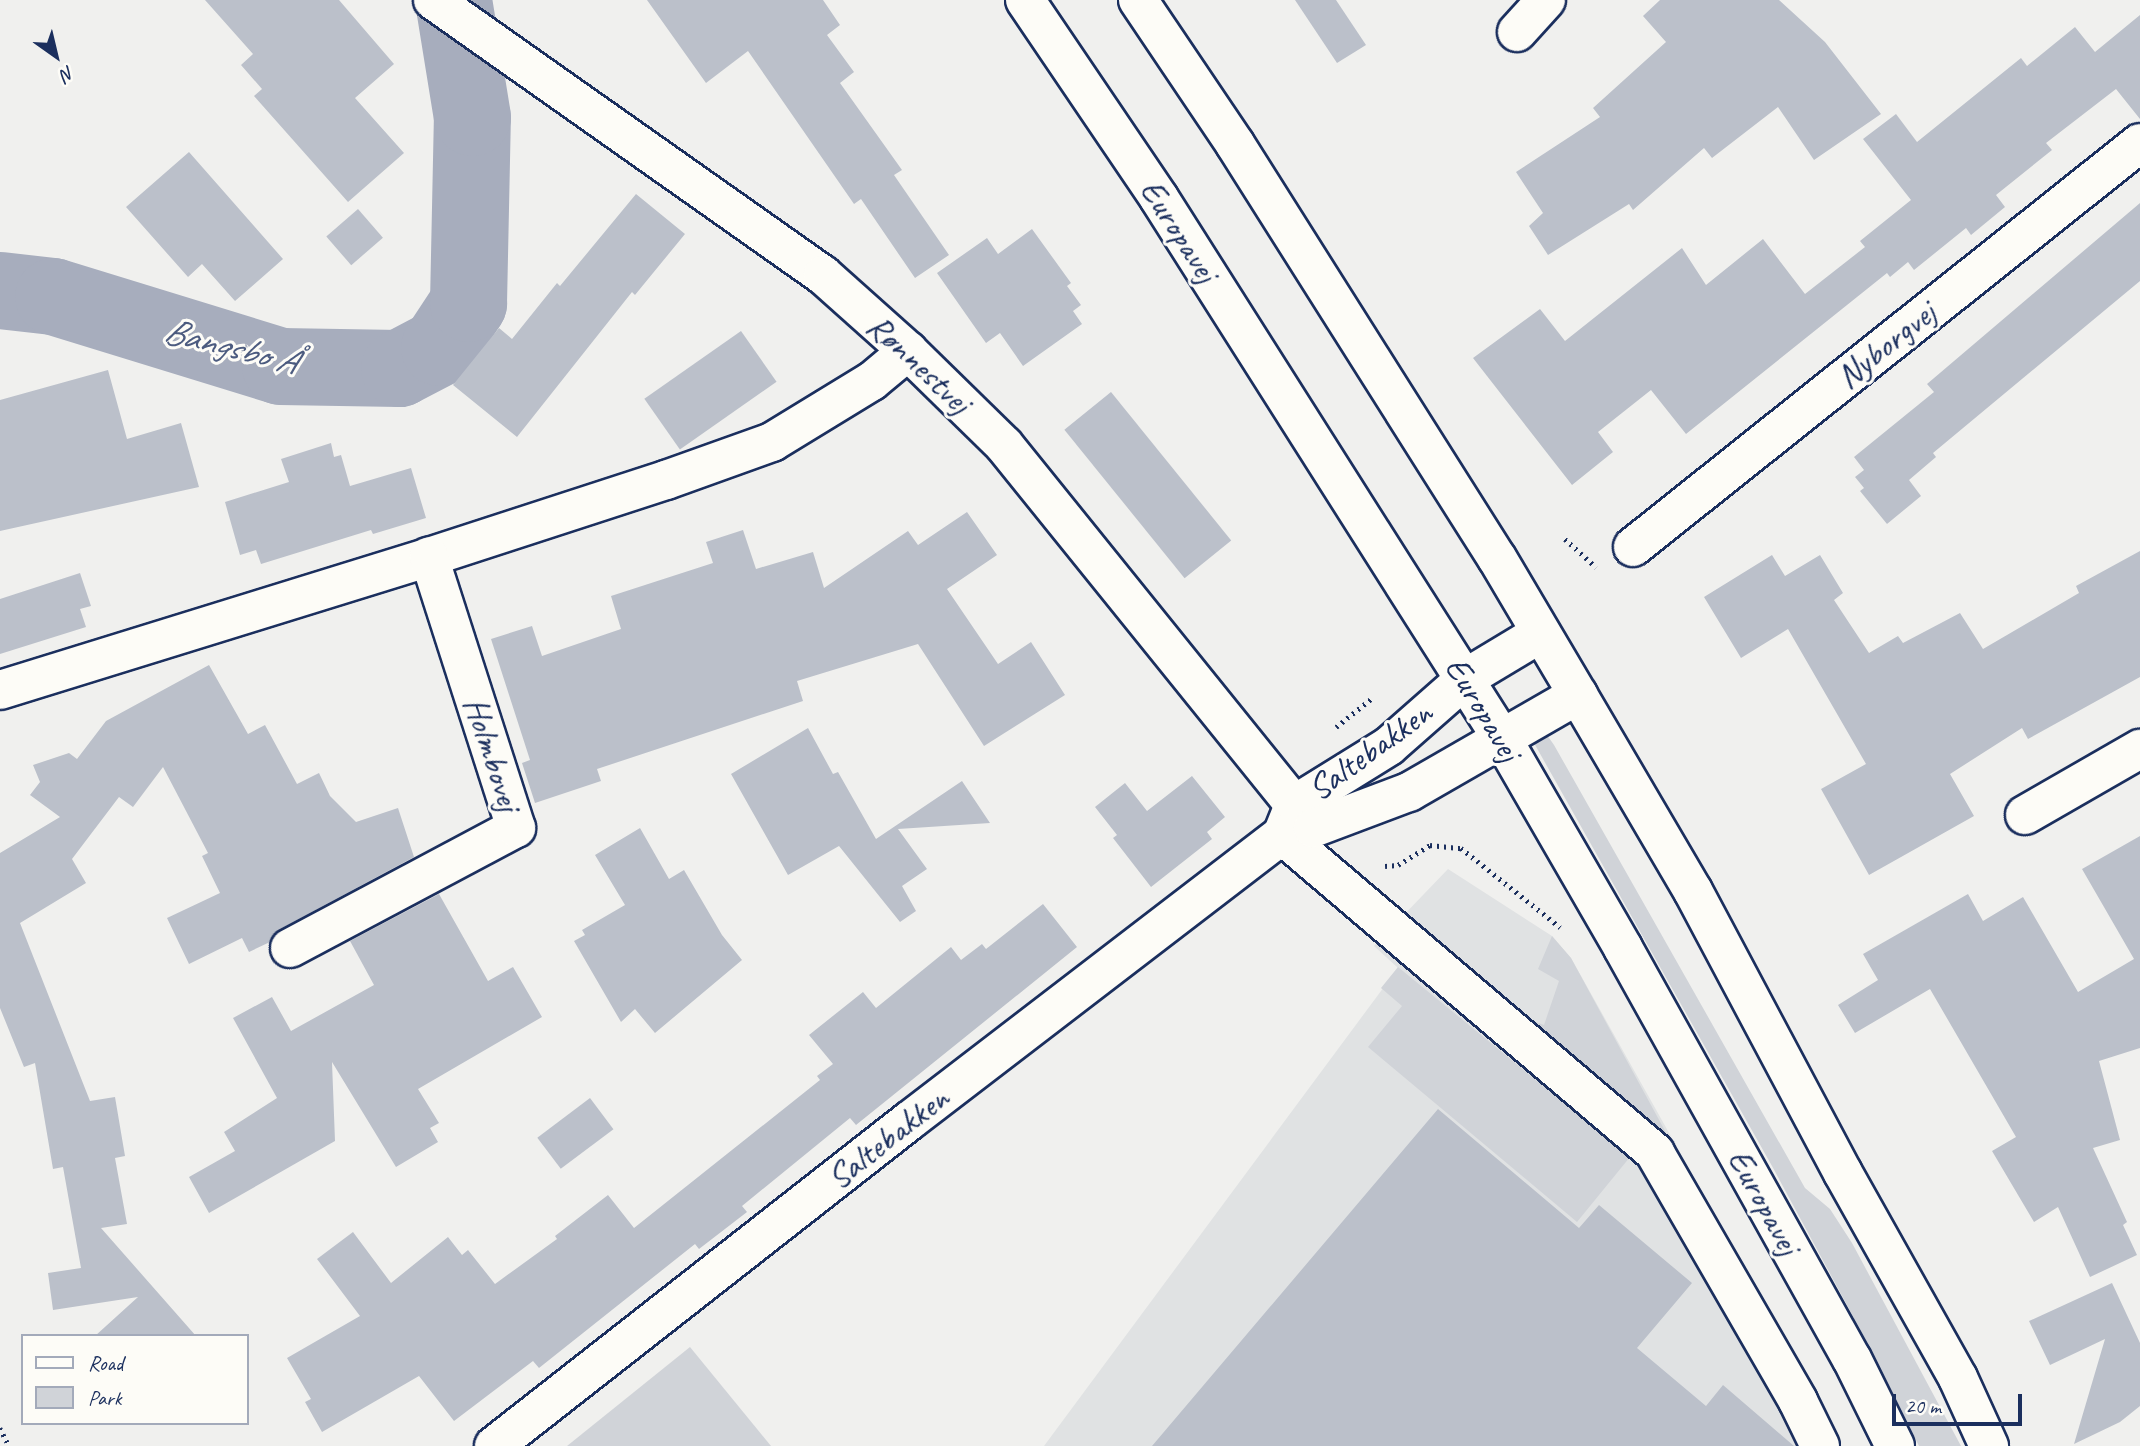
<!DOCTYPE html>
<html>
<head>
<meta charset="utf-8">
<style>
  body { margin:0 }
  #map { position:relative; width:2140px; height:1446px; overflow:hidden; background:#f0f0ee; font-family:Caveat,sans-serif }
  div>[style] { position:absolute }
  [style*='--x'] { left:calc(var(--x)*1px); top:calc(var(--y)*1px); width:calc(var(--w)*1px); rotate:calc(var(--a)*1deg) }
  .built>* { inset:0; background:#e0e2e3 }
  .green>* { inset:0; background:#d0d3d8 }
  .river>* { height:77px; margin:-38.5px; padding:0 38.5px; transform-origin:38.5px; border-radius:38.5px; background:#a7adbd }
  .building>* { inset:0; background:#bbc0ca; transform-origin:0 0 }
  .path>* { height:4.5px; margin-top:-2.25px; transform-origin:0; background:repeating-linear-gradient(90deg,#1b2f5e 0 2px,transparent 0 7px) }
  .roads { filter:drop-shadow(2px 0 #1b2f5e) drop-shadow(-2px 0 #1b2f5e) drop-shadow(0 2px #1b2f5e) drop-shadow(0 -2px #1b2f5e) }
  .minor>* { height:38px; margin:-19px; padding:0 19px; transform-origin:19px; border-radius:19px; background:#fdfcf7 }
  .major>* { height:38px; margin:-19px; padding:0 19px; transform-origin:19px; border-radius:19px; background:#fdfcf7 }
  span { translate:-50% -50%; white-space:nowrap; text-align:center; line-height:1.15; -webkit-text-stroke:6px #fdfcf7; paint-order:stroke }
  .street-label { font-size:35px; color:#1b2f5e }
  .water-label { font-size:37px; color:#4c5b7f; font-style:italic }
  .legend { position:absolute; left:21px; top:1334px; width:228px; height:91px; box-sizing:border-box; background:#fdfcf7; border:2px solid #a3aaba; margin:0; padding:9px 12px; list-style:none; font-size:21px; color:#1b2f5e }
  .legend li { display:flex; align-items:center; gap:14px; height:35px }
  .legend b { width:35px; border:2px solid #a3aaba }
  .north { position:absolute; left:21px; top:21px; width:70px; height:70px; -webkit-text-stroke:5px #fdfcf7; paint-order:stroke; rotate:146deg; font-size:19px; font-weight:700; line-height:28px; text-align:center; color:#1b2f5e }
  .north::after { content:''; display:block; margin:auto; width:24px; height:32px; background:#1b2f5e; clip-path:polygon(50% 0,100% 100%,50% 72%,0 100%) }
  .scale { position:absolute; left:1892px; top:1394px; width:130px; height:32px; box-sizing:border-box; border:4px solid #1b2f5e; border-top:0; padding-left:9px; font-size:21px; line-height:24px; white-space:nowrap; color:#1b2f5e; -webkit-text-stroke:5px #fdfcf7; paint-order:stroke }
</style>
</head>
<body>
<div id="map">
  <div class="built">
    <div style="clip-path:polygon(1448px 869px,1552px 936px,1571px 958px,1798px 1363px,1839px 1446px,1044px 1446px,1398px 968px,1374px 946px)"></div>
  </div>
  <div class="green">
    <div style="clip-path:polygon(1534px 734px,1547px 735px,1554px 745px,1805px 1188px,1830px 1209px,1852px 1243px,1961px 1446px,1919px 1446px,1875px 1357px,1772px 1166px,1534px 743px)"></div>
    <div style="clip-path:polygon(1552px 936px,1571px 958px,1670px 1140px,1519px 1016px,1544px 1025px,1559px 981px,1538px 969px)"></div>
    <div style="clip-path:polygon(1398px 967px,1630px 1157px,1577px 1222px,1368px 1047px,1402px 1006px,1381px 988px)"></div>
    <div style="clip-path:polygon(690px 1347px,771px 1446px,567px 1446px)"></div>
  </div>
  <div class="river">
    <div style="--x:0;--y:290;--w:53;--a:6.5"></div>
    <div style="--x:53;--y:296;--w:238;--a:17.1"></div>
    <div style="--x:280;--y:366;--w:119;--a:1"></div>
    <div style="--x:399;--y:368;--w:45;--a:-27.7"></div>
    <div style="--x:439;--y:347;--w:53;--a:-56.6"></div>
    <div style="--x:468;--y:303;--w:186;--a:-88.8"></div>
    <div style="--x:472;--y:117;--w:119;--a:-99.2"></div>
  </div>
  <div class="building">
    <div style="clip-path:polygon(205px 0,339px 0,394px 64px,355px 98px,404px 153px,348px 202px,254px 96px,262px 89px,241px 65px,253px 54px)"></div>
    <div style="clip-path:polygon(647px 0,823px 0,840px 25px,827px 35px,854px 72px,840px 83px,902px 170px,894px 175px,949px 255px,915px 278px,861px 199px,854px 204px,748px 51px,706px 83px)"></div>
    <div style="clip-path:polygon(1295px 0,1336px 0,1366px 45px,1337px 63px)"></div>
    <div style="clip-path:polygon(1660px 0,1779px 0,1825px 42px,1881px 114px,1814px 160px,1778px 107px,1712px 158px,1704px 148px,1633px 210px,1629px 204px,1548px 255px,1529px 226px,1543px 213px,1516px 172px,1600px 117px,1593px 108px,1666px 42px,1643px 16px)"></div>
    <div style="clip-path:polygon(2140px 15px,2140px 119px,2116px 89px,2046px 143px,2052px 150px,1996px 195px,2005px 207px,1971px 235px,1966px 228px,1914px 270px,1908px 262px,1890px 277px,1887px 273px,1686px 434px,1651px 390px,1598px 432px,1613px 452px,1572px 485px,1473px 358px,1540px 309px,1565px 341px,1682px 248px,1706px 285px,1763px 239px,1805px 294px,1865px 247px,1860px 241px,1911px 200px,1863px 139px,1896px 114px,1917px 142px,2021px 58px,2027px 66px,2075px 27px,2095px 52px)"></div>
    <div style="clip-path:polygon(189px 152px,283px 259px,235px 301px,202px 264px,188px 277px,126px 207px)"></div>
    <div style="clip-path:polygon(636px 194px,685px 234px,635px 295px,632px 292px,517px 437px,453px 385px,499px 328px,512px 339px,557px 283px,560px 286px)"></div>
    <div style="clip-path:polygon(2140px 203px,2140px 281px,1933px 453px,1936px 457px,1909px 480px,1921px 496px,1887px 524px,1860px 491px,1864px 488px,1855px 477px,1864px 470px,1854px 457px,1934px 392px,1927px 384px)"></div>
    <div style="left:358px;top:209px;width:38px;height:42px;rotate:49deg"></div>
    <div style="clip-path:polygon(1032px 229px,1071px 283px,1067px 286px,1081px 305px,1073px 311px,1082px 324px,1023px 366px,1000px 333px,986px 343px,937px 273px,987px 238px,998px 254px)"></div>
    <div style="left:741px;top:331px;width:62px;height:118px;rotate:55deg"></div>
    <div style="clip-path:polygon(108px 370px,127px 439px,181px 423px,199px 487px,0 531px,0 400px)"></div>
    <div style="left:1111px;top:392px;width:191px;height:60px;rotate:51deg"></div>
    <div style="clip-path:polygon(331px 443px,334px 457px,341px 455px,350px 486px,411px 468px,426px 518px,373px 534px,371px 530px,261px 564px,256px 550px,240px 555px,225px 502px,289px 482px,281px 459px)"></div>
    <div style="clip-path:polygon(967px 512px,997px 555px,947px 589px,998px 664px,1031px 642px,1065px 695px,984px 746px,918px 644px,797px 681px,803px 701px,597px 769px,601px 781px,535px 803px,522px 763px,530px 760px,491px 639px,532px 626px,542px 656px,621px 629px,611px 596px,713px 563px,706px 542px,743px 530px,756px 569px,813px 552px,824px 588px,908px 531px,918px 545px)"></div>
    <div style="clip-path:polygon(2140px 551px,2140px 677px,2028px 739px,2022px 728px,1950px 774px,1974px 816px,1869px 875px,1821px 789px,1866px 764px,1788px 629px,1741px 658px,1704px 597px,1772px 555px,1785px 576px,1820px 555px,1843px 593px,1834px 600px,1869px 653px,1898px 636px,1903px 643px,1960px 613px,1983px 649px,2079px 593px,2076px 586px)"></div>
    <div style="clip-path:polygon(80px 573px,91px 606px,80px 609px,86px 627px,0 654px,0 599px)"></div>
    <div style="clip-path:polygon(209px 665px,248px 734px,265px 725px,297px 784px,319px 773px,330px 796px,356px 822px,398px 808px,414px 857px,280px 929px,270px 942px,249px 952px,242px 938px,189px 964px,167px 918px,220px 893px,202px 856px,208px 853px,163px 767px,133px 807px,119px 797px,72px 859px,86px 883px,20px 923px,90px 1101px,115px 1097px,125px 1156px,115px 1158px,127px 1224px,101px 1228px,196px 1336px,95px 1336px,138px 1297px,53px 1310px,48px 1273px,81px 1268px,63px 1167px,53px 1169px,35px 1063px,24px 1067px,0 1008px,0 853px,60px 817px,30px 795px,40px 782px,33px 765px,69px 753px,77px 759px,106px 721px)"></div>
    <div style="clip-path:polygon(808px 728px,833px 774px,838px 772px,876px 839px,962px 781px,990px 823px,898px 829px,927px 869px,902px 886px,916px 911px,900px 922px,839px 846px,788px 875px,731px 774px)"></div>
    <div style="clip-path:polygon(1192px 776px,1225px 817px,1207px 832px,1212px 839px,1151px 887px,1113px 838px,1117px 835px,1095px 807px,1125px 783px,1147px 811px)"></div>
    <div style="clip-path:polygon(640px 828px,669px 879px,684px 870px,722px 935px,742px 960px,655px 1033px,635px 1009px,621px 1022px,574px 941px,585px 935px,582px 930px,625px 905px,595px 855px)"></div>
    <div style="clip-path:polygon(2140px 836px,2140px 1048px,2099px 1061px,2120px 1140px,2093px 1148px,2127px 1222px,2123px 1225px,2137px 1255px,2090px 1277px,2058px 1207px,2034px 1222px,1992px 1151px,2016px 1137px,1930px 989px,1855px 1033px,1838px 1005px,1878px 980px,1863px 954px,1968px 894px,1983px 921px,2023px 897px,2078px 992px,2134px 959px,2082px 869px)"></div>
    <div style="clip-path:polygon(439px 894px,488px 981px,513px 967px,542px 1017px,418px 1089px,439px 1123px,430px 1128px,438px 1142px,396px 1167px,332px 1062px,335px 1141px,209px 1213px,189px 1177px,235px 1151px,224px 1132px,277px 1098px,233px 1018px,272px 997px,291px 1031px,374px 985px,350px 941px)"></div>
    <div style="clip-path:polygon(1043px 904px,1077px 947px,856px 1125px,850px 1118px,742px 1206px,747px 1212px,699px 1249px,695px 1244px,539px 1368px,533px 1361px,454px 1421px,419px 1376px,322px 1432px,305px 1402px,311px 1399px,287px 1358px,360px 1316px,317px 1259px,353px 1232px,391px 1283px,448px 1237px,462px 1255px,468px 1250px,495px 1284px,557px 1239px,555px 1236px,608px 1195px,634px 1228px,820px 1080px,817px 1076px,833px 1064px,809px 1035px,863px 992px,876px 1008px,951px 947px,961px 960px,982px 944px,986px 949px)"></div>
    <div style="left:590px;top:1098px;width:39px;height:66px;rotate:53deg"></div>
    <div style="clip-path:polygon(1438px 1109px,1579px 1228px,1599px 1205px,1692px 1283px,1637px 1348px,1706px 1406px,1723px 1385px,1794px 1446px,1152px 1446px)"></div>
    <div style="clip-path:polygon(2112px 1283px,2140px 1343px,2140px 1406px,2120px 1422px,2074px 1444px,2105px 1339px,2050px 1365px,2029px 1321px)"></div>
  </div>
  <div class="path">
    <div style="--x:1565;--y:539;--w:42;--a:42.1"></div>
    <div style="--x:1336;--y:727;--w:45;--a:-38.7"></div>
    <div style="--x:1385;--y:866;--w:13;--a:-4"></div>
    <div style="--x:1398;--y:865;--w:38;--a:-32"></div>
    <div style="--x:1430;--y:845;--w:31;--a:6"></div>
    <div style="--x:1461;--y:848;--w:127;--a:38.6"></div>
    <div style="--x:0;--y:1428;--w:20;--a:63"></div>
  </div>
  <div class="roads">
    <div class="minor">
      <div style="--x:433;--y:0;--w:477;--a:35.2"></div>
      <div style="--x:823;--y:275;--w:114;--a:41.8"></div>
      <div style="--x:908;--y:351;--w:134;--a:44.4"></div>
      <div style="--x:1004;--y:445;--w:492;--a:51.1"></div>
      <div style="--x:1517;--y:32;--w:43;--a:-47.8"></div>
      <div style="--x:1633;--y:547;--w:648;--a:-38.55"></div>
      <div style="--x:0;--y:690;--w:449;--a:-17.2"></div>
      <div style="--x:429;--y:557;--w:249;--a:-18"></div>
      <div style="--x:666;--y:480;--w:113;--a:-19.7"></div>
      <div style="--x:772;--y:442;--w:117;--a:-31.4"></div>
      <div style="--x:872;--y:381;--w:47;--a:-39.8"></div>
      <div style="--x:2025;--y:815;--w:133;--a:-29.9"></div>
      <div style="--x:1284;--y:830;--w:27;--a:-68"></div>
      <div style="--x:1294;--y:805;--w:112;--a:-31.8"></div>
      <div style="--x:1389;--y:746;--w:103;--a:-41.4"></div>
      <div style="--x:1466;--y:678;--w:87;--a:-31"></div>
      <div style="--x:1282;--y:835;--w:490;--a:40.4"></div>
      <div style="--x:1655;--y:1153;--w:286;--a:60"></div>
      <div style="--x:1798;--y:1401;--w:50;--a:63.9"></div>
      <div style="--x:290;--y:948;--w:256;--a:-28"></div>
      <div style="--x:516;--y:828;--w:285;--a:-107.8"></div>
      <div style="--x:494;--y:1446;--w:527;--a:-38.07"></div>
      <div style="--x:909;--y:1121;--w:470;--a:-37.5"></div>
      <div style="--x:1282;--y:835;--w:32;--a:-13"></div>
      <div style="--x:1313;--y:828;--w:103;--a:-20.6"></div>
      <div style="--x:1409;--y:792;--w:195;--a:-29.9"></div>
    </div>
    <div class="major">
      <div style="--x:1025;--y:0;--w:239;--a:55.9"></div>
      <div style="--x:1159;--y:198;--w:642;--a:57.6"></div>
      <div style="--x:1503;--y:740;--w:240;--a:60"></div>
      <div style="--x:1623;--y:948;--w:470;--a:60.9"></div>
      <div style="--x:1852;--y:1359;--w:97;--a:63.7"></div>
      <div style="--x:1138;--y:0;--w:174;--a:56"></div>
      <div style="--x:1235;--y:144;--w:490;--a:57.7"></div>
      <div style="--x:1497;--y:558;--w:159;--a:59.4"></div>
      <div style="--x:1578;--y:695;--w:227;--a:59.6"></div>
      <div style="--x:1693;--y:891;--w:319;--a:62"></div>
      <div style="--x:1843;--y:1173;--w:235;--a:60.7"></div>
      <div style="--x:1958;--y:1378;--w:75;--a:65.5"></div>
    </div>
  </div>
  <div class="street-label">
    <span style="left:1179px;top:231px;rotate:57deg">Europavej</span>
    <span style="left:1886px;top:345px;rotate:-39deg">Nyborgvej</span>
    <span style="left:919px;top:364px;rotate:43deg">Rønnestvej</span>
    <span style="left:1483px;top:709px;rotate:59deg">Europavej</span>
    <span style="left:1370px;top:751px;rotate:-36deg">Saltebakken</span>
    <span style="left:492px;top:754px;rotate:72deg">Holmbovej</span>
    <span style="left:888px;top:1138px;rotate:-38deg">Saltebakken</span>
    <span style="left:1764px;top:1202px;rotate:61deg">Europavej</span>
  </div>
  <div class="water-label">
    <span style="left:230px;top:346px;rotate:14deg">Bangsbo Å</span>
  </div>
  <ul class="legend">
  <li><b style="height:9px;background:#fdfcf7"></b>Road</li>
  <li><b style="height:19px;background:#d0d3d8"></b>Park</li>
  </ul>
  <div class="north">N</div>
  <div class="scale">20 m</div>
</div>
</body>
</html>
